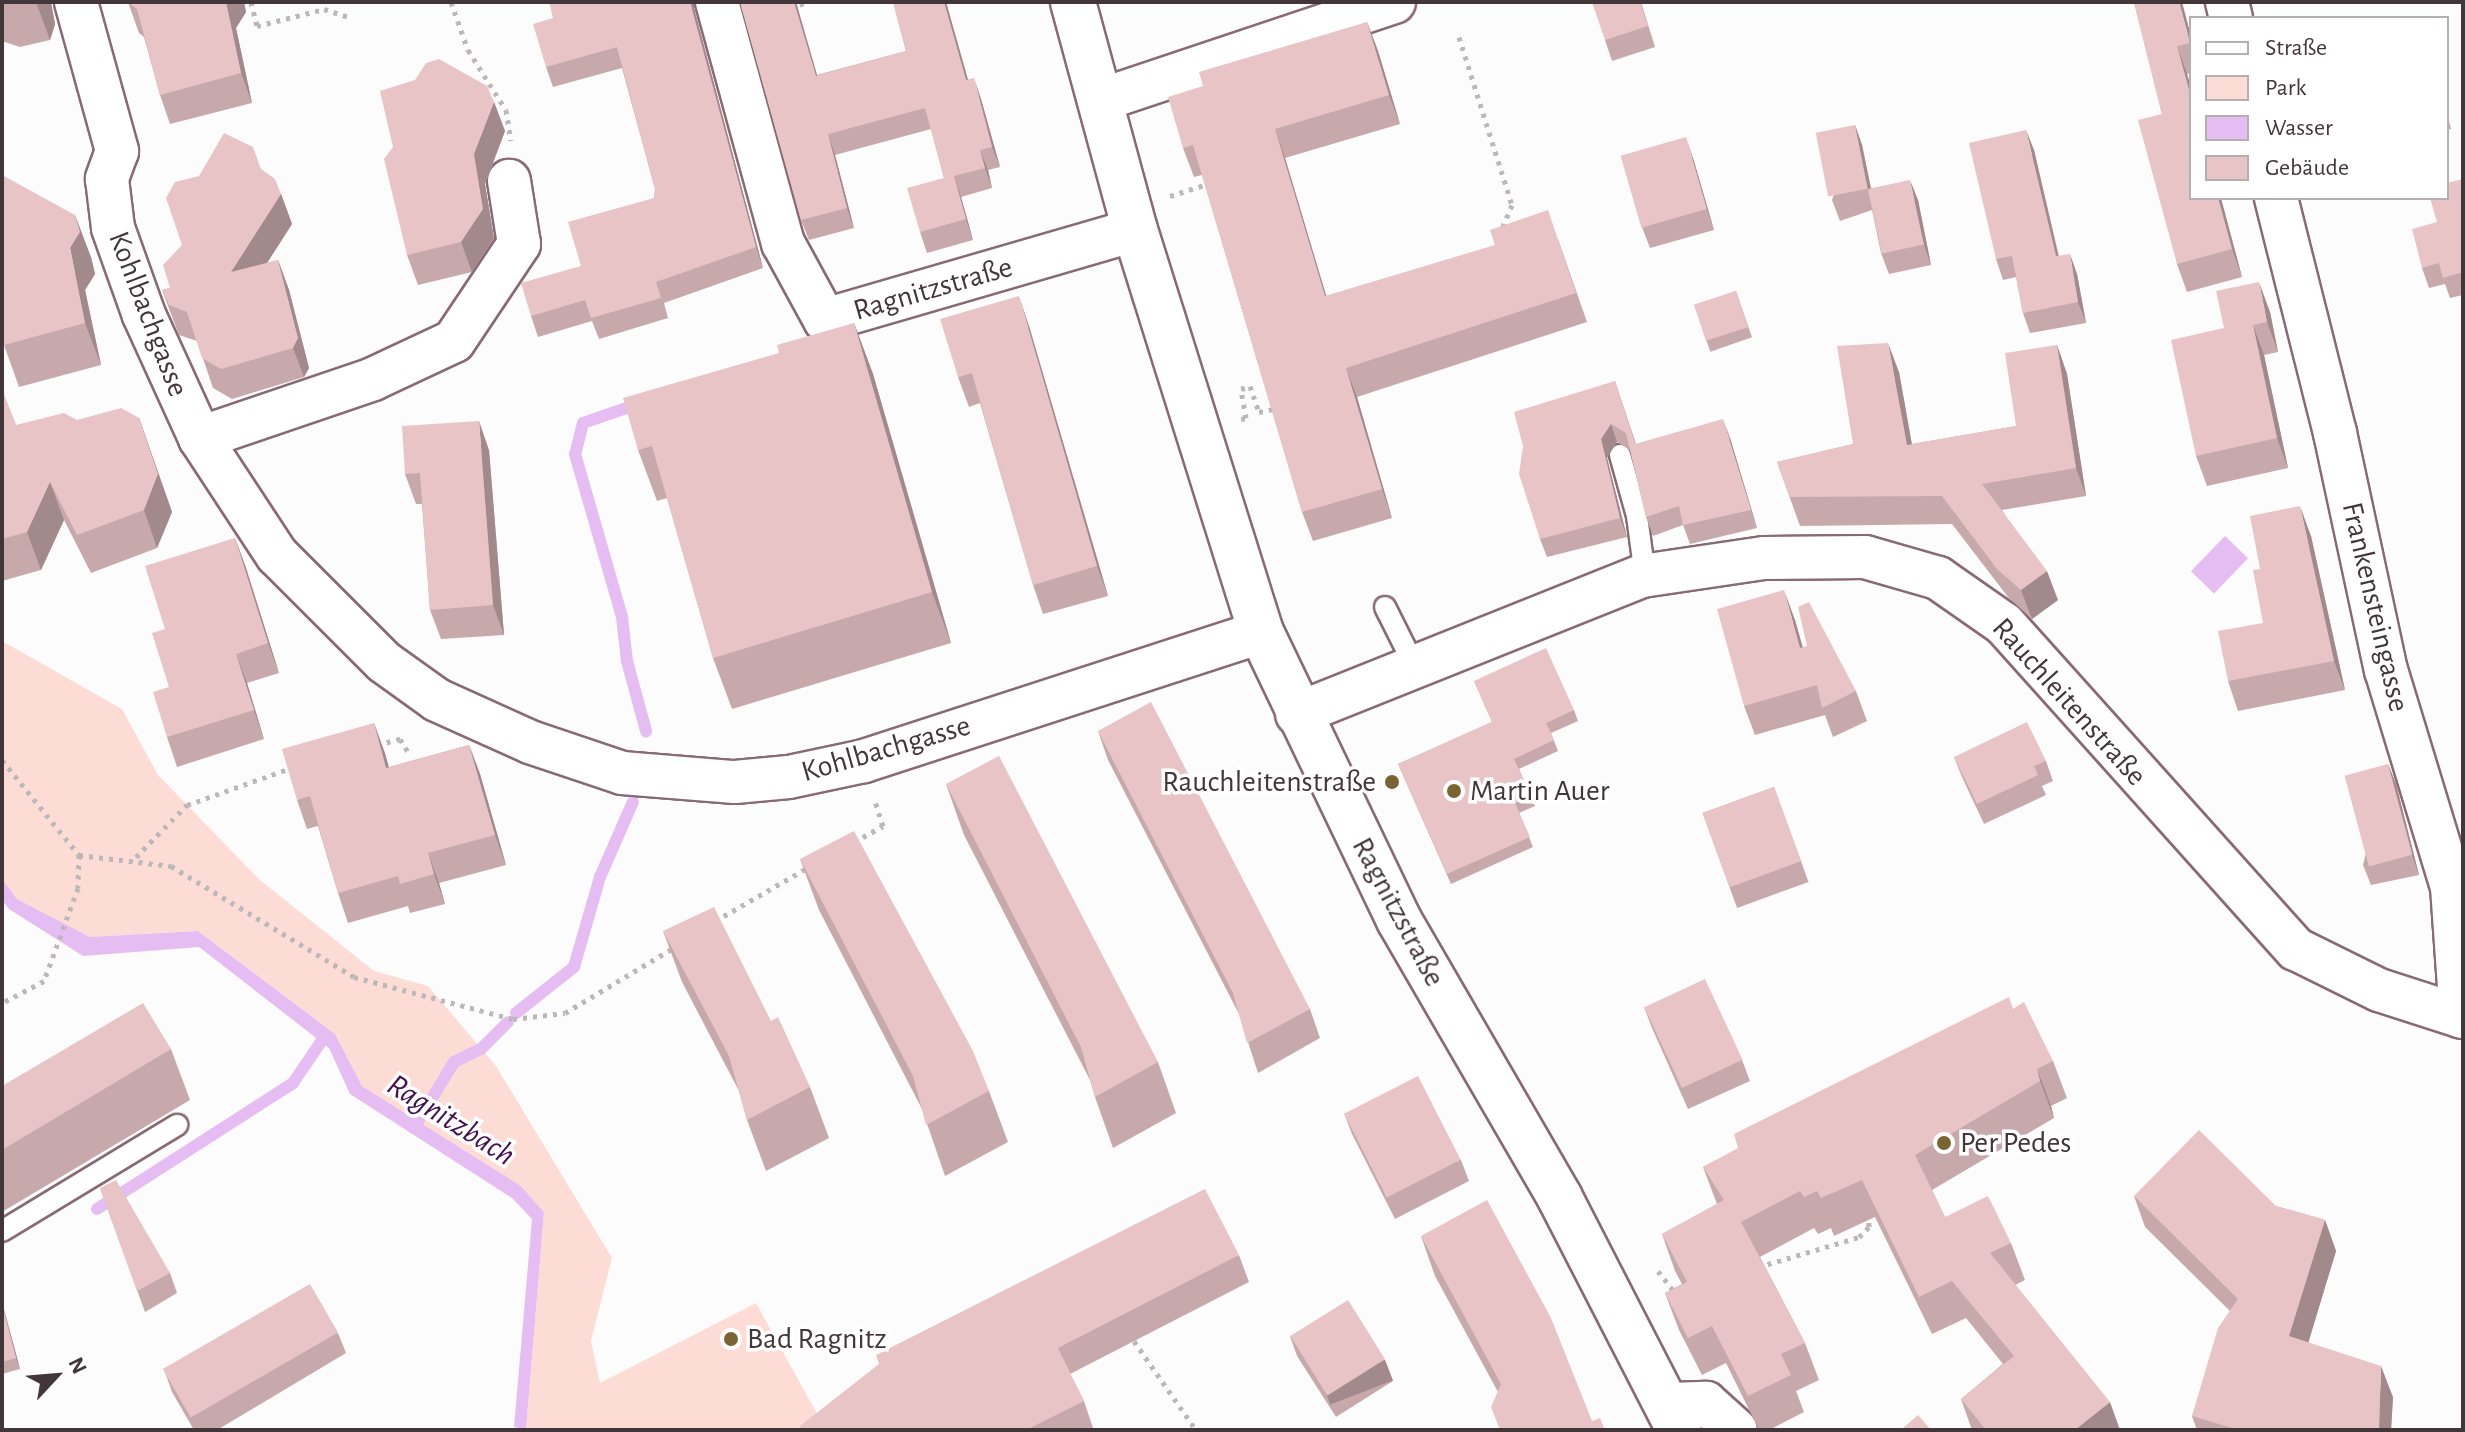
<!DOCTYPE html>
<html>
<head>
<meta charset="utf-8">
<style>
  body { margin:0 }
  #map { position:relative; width:2465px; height:1432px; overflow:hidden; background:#fcfcfc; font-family:"Alegreya Sans",sans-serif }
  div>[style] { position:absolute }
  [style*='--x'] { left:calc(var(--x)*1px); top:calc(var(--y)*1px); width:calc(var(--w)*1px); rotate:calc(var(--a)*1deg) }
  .green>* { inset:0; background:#fedcd6 }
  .water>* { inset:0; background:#e6bdf2; transform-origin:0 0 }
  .stream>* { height:12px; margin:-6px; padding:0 6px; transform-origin:6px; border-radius:6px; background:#e6bdf2 }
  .path>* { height:5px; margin-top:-2.5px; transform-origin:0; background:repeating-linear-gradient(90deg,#bcb8ba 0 4px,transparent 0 10px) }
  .roads { filter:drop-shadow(2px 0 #886a75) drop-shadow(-2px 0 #886a75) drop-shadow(0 2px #886a75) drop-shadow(0 -2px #886a75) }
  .service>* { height:20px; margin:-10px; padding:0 10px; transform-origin:10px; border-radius:10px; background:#fff }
  .minor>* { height:42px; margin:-21px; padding:0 21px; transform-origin:21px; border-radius:21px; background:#fff }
  .secondary>* { height:44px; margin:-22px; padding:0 22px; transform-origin:22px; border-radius:22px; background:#fff }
  .wall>* { inset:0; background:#c8a9ab; transform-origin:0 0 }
  .shaded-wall>* { inset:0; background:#a2898b; transform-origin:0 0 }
  .building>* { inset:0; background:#e8c4c7; transform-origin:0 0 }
  .dots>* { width:22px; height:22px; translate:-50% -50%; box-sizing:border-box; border:4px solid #fff; border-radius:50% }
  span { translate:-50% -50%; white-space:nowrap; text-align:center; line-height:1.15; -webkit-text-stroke:7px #fff; paint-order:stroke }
  .street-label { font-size:30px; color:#43363b }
  .poi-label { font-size:30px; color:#43363b }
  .right { translate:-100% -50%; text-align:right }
  .left { translate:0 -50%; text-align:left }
  .water-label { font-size:32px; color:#441251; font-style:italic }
  .frame { position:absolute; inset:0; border:4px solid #43363b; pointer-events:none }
  .legend { position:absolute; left:2189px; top:16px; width:260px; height:184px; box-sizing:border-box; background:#fff; border:2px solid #b4afb1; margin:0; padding:10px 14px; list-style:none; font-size:24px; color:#43363b }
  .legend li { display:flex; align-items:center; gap:16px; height:40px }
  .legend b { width:40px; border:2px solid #b4afb1 }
  .north { position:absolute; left:16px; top:1336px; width:80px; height:80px; -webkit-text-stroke:6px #fff; paint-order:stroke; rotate:64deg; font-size:22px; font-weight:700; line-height:32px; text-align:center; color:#43363b }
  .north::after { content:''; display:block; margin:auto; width:28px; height:36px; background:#43363b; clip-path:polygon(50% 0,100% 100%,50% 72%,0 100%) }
</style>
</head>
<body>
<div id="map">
  <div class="green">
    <div style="clip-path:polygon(2px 641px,122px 709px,158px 775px,260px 880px,374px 971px,428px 986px,496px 1066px,612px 1258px,591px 1341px,600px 1383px,756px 1303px,826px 1430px,526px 1430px,544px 1212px,521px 1186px,362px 1086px,335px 1034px,198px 931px,90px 937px,17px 899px,2px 879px)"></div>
  </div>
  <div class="water">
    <div style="left:2225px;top:536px;width:32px;height:49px;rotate:44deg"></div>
    <div style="clip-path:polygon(2px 879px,17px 899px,90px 937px,198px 931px,335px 1034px,362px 1086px,521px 1186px,544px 1212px,526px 1430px,514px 1427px,532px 1219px,512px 1198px,350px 1094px,329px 1048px,199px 947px,83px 956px,9px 909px,2px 900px)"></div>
  </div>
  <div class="stream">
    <div style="--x:641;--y:403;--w:61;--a:161"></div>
    <div style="--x:583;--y:423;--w:32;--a:104"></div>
    <div style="--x:575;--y:454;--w:170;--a:73.9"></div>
    <div style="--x:622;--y:617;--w:44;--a:83.5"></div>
    <div style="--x:627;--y:661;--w:73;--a:74.8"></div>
    <div style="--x:516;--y:1013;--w:74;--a:-38.4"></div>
    <div style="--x:574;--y:967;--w:94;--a:-73.9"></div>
    <div style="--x:600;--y:877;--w:82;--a:-66.3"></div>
    <div style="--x:414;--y:1128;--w:77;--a:-58.8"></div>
    <div style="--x:454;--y:1062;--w:30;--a:-26"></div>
    <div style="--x:481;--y:1049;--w:38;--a:-45"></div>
    <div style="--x:97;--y:1209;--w:233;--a:-32.7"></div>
    <div style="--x:293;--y:1083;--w:57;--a:-55.8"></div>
  </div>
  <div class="path">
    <div style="--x:251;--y:2;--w:25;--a:76"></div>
    <div style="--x:257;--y:26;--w:69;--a:-14.2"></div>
    <div style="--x:324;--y:9;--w:28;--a:18"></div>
    <div style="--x:451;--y:2;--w:51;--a:70.5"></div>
    <div style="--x:468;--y:50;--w:71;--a:57.7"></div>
    <div style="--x:506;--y:110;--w:31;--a:81"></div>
    <div style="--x:790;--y:7;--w:20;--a:-15"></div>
    <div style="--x:1459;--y:37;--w:176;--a:72.5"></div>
    <div style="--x:1512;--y:205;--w:30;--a:113"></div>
    <div style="--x:1170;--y:196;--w:38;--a:-18"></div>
    <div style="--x:1241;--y:419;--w:5;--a:-11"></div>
    <div style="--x:1246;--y:418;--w:29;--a:-100"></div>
    <div style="--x:1241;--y:389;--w:9;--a:-18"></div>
    <div style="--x:1250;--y:386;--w:28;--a:71"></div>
    <div style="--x:1259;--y:412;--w:14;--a:-12"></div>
    <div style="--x:377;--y:745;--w:24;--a:-15"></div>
    <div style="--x:400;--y:739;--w:15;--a:58"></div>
    <div style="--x:2;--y:760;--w:122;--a:51"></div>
    <div style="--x:79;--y:855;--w:33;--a:92"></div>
    <div style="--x:78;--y:888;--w:99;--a:110.1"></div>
    <div style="--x:44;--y:981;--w:47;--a:152.4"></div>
    <div style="--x:854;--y:842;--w:33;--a:-29"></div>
    <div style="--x:883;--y:826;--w:26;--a:-108"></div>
    <div style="--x:79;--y:855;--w:93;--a:6.8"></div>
    <div style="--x:171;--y:866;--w:214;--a:31.2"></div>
    <div style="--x:354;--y:977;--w:164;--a:14.8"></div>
    <div style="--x:513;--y:1019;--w:52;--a:-6.6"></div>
    <div style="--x:565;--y:1013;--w:126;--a:-31"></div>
    <div style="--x:136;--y:857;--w:73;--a:-45.6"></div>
    <div style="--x:187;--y:805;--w:114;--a:-19.6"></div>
    <div style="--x:715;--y:921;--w:106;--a:-29.9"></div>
    <div style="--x:1758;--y:1267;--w:105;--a:-16.5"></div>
    <div style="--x:1859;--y:1237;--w:14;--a:-45"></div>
    <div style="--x:1869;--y:1227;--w:7;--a:-90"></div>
    <div style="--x:1658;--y:1271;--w:28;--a:52"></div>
    <div style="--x:1134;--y:1341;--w:108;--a:55.1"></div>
  </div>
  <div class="roads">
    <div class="service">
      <div style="--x:1620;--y:455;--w:63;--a:74.4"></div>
      <div style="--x:1637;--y:516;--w:61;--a:82.4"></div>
      <div style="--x:1385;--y:607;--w:67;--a:63.4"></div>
      <div style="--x:2;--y:1231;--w:205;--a:-31.2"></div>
    </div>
    <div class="minor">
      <div style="--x:76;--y:2;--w:155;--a:74.6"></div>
      <div style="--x:117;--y:151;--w:30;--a:110"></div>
      <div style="--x:107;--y:179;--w:49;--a:83"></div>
      <div style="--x:113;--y:228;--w:92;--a:70.4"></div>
      <div style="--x:144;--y:315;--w:135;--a:65.5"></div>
      <div style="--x:200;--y:438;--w:140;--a:56.7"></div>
      <div style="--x:277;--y:555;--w:151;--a:45"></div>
      <div style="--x:384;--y:662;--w:65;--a:35.6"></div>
      <div style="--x:437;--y:700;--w:102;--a:24.3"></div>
      <div style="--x:530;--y:742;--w:97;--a:18.6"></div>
      <div style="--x:622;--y:773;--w:113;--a:4.6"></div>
      <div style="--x:735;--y:782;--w:54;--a:-5.3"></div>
      <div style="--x:789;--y:777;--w:77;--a:-12"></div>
      <div style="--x:864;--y:761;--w:417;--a:-18"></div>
      <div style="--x:717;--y:2;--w:250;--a:74.7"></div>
      <div style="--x:783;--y:243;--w:88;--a:61.4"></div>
      <div style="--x:825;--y:320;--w:323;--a:-16.2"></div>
      <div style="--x:2227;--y:2;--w:16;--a:76"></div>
      <div style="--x:1101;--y:100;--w:309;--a:-18.5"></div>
      <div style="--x:2276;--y:198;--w:242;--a:75.9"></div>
      <div style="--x:2335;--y:433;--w:242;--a:77.9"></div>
      <div style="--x:2386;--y:670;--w:227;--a:73.1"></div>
      <div style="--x:2452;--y:887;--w:130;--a:86"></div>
      <div style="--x:200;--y:438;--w:183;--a:-18.8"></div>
      <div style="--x:373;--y:379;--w:89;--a:-25.1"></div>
      <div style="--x:454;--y:341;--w:117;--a:-56.2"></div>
      <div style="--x:519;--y:244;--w:64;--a:-99"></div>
      <div style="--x:1297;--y:714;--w:372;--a:-21.8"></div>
      <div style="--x:1642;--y:576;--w:123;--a:-8.4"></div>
      <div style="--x:1764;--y:558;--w:101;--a:-0.6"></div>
      <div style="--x:1865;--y:557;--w:76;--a:16"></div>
      <div style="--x:1938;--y:578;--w:80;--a:34.9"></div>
      <div style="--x:2004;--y:624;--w:437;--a:48.1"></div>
      <div style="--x:2296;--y:949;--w:93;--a:26.3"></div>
      <div style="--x:2379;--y:990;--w:88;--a:17.8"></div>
      <div style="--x:1670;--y:1404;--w:36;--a:-2"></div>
      <div style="--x:1706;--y:1403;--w:40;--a:42"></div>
    </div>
    <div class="secondary">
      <div style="--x:1073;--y:2;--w:236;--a:74.8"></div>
      <div style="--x:1135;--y:230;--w:421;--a:72.6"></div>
      <div style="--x:1261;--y:632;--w:319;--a:64.4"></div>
      <div style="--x:1399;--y:920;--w:321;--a:59.9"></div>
      <div style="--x:1560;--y:1198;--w:261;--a:62.8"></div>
    </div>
  </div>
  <div class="wall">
    <div style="clip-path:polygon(2px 2px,51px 2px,55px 24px,50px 40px,20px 47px,5px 42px,2px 43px)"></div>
    <div style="clip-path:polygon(128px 2px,244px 2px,246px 12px,236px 28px,252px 103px,170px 124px,160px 95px,144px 37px,139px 33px)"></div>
    <div style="clip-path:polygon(740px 2px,796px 2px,817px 75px,906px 51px,893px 2px,946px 2px,968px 80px,981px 99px,1000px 167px,988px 170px,992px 188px,961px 197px,973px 240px,927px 253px,920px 232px,944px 178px,931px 129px,835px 155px,854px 228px,809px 240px,801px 220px)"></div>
    <div style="clip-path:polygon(1641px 2px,1655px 47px,1612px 61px,1605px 40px)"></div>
    <div style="clip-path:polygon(2134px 2px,2191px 36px,2191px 73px,2187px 74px,2242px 277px,2187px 292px,2177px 264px,2162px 114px)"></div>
    <div style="clip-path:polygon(694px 8px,763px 268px,664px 303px,668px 318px,599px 339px,592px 321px,538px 337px,531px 316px,581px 266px,654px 198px,655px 189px,622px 68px,553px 87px,546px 67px,553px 18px)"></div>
    <div style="clip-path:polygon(1367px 22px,1378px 51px,1400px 124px,1285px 158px,1326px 296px,1558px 239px,1587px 322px,1357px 397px,1392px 518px,1313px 541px,1302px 512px,1202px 175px,1194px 177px,1183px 148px,1203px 86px)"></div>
    <div style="clip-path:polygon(494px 102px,505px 131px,485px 184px,494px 238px,472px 272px,418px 285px,407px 255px)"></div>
    <div style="clip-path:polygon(2447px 113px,2451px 129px,2447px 130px)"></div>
    <div style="clip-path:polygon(1855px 125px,1862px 145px,1871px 188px,1918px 200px,1931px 265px,1889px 274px,1881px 253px,1872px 210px,1840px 221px,1832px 200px)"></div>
    <div style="clip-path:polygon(2034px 150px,2059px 256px,2077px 274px,2086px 323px,2030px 333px,2023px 313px,2016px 277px,2003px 280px,1996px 259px)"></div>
    <div style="clip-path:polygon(1693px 158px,1714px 230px,1650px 248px,1642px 227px)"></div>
    <div style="clip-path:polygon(262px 170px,281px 194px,292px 224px,267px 263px,278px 260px,289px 290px,309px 368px,304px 377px,232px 399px,213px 388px,197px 341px,179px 335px,162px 290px,170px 288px)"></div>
    <div style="clip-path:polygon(2463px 179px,2463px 295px,2450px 298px,2445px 284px,2429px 288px,2422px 268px,2437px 222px)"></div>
    <div style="clip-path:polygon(91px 257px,95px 274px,85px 290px,101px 365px,19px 387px,4px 345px)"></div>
    <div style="left:1736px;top:291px;width:49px;height:44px;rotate:71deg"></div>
    <div style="clip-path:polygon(2270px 312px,2278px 352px,2264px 355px,2288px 468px,2207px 486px,2196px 456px,2224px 328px)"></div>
    <div style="clip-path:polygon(854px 323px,873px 374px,951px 643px,732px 709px,713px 658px,667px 498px,657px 501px,638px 450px,779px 353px)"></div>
    <div style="clip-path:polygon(1029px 326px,1108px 596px,1043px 614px,1033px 585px,980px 403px,969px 407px,958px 377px)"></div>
    <div style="clip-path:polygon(2057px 345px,2067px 374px,2086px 496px,2002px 510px,2058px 600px,2032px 619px,2008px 597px,1952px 524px,1800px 526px,1777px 462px,1853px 444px,1899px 372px,1912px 444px,2016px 426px)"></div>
    <div style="clip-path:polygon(1615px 381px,1636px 444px,1730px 438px,1757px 528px,1690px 544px,1683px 525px,1653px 536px,1646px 517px,1630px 450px,1617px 442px,1607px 458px,1627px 537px,1547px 557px,1540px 539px,1523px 446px)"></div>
    <div style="clip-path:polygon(2px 390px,16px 425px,77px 420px,139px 418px,172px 512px,157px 548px,91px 573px,64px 520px,41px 570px,2px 581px)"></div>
    <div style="clip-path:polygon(489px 450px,504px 635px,441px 639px,430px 610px,422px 504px,416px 504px,405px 474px)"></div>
    <div style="clip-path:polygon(2311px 536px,2345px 690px,2238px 711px,2228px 681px,2263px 623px)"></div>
    <div style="clip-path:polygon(235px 538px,246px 568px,279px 673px,247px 683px,264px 739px,177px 767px,167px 737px,169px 687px,165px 629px)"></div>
    <div style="clip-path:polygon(1795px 620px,1803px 648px,1856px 691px,1867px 721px,1833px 737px,1825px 715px,1755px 735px,1744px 706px)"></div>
    <div style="clip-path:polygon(1474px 681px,1574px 710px,1578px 721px,1551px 733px,1558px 751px,1519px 769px,1535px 806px,1519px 813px,1533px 847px,1451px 884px,1398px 764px,1492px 722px)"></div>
    <div style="clip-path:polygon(374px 723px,389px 767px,469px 745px,480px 774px,506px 865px,439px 883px,445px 904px,410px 913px,408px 906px,348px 923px,338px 893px,318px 826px,307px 829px,297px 800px)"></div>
    <div style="clip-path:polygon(1098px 731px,1310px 1009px,1320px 1038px,1258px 1073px,1239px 1014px,1108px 760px)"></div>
    <div style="clip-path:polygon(1954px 757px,2046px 761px,2053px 781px,2042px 786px,2046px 795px,1984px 824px,1962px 777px)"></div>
    <div style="clip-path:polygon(2388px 764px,2396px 784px,2419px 875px,2371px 885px,2363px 865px)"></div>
    <div style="clip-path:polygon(946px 784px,1158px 1062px,1176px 1113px,1113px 1148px,1095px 1097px,1090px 1080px,964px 835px)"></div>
    <div style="left:1774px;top:787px;width:101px;height:76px;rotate:70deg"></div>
    <div style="clip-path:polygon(800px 859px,989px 1091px,1008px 1142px,945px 1176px,922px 1109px,819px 910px)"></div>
    <div style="clip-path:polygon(663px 931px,771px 1021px,810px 1087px,829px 1138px,766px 1171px,747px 1120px,739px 1091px,682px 982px)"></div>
    <div style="clip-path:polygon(1644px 1007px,1742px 1060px,1750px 1081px,1688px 1109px,1652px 1028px)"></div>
    <div style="clip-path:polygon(2013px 1009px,2053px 1061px,2067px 1098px,2051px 1106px,2054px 1118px,1932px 1190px,1945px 1217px,2011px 1243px,2025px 1280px,2015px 1285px,2120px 1430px,1972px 1430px,1961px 1399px,2003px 1364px,1966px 1318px,1932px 1334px,1875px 1217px,1834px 1236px,1831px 1228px,1818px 1234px,1814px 1228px,1760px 1257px,1805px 1343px,1819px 1380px,1796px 1391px,1804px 1412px,1769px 1430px,1759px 1430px,1726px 1363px,1702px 1375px,1679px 1330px,1665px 1293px,1682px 1284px,1675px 1271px,1662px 1234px,1717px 1204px,1703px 1167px)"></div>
    <div style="clip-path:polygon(171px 1049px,190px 1100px,2px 1212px,2px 1086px)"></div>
    <div style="clip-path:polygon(1344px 1113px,1461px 1160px,1469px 1181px,1395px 1219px,1352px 1134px)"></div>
    <div style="clip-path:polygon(100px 1188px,170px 1273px,177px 1293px,145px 1312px)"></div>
    <div style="clip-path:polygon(2134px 1196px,2276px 1206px,2325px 1220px,2336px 1251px,2308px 1342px,2393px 1397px,2391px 1430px,2197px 1430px,2192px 1416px,2230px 1311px,2145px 1227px)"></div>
    <div style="clip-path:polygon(1421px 1236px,1592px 1421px,1605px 1430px,1498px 1392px,1435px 1276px)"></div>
    <div style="clip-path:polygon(1239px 1255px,1249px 1282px,1070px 1374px,1084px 1401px,1093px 1428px,1088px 1430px,802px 1430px,800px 1426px)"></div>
    <div style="clip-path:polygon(2px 1302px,20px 1369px,2px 1374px)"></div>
    <div style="clip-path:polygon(338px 1333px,346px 1353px,217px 1430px,194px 1430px,172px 1392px,165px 1372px)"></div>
    <div style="clip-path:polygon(1290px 1336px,1385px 1360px,1393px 1381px,1336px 1417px,1297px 1356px)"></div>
  </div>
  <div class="shaded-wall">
    <div style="clip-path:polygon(36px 2px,51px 2px,55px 24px,50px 40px)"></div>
    <div style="clip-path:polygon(226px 2px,244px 2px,246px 12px,236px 28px,252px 103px,241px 73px)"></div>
    <div style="clip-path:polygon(690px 2px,694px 2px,694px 8px,763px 268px,756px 247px)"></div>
    <div style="clip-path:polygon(794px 2px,796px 2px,823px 96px,816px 76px)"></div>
    <div style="clip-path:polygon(944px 2px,946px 2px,974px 101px,966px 80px)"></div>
    <div style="clip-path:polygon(2179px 2px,2182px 2px,2191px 36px,2191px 46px)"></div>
    <div style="clip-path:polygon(1367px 22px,1378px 51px,1400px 124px,1389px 95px)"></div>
    <div style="clip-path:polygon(2177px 46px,2187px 74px,2191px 87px,2191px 97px)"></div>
    <div style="clip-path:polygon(974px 78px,981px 99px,1000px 167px,992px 147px)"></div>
    <div style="clip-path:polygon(494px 102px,505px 131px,485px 184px,494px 238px,472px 272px,461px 242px,474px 154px)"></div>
    <div style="clip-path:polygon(1855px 125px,1862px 145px,1875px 209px,1868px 189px)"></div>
    <div style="clip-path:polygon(1275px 129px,1285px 158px,1335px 325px,1325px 296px)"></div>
    <div style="clip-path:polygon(2026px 130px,2034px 150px,2063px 277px,2056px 256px)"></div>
    <div style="clip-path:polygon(828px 134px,835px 155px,854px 228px,847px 208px)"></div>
    <div style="clip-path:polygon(1686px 137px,1693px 158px,1714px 230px,1707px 209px)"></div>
    <div style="clip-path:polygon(980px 150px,988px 170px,992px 188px,985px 168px)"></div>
    <div style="clip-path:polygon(954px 176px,961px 197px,973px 240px,966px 219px)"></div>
    <div style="clip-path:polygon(1910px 180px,1918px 200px,1931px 265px,1924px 245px)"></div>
    <div style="clip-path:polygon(281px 194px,292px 224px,242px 302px,231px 272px)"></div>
    <div style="clip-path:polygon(2218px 198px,2221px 198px,2242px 277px,2232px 249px)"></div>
    <div style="clip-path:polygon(75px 215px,91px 257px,95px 274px,85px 290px,101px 365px,85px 323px,70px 248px)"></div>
    <div style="clip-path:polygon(2070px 254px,2077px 274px,2086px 323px,2078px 302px)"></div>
    <div style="clip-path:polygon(278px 260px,289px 290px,309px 368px,304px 377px,293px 348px)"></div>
    <div style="clip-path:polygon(2259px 282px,2270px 312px,2278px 352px,2267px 322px)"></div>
    <div style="clip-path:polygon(1019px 296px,1029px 326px,1108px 596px,1097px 566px)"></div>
    <div style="clip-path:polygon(854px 323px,873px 374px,951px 643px,932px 592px)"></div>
    <div style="clip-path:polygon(2253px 325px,2264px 355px,2288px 468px,2277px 438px)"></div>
    <div style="clip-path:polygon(1888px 343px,1899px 372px,1917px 474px,1907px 445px)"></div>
    <div style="clip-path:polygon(2057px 345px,2067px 374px,2086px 496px,2076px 468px)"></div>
    <div style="clip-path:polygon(1346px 368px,1357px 397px,1392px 518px,1382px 489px)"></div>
    <div style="clip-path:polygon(139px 418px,172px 512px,157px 548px,144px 510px)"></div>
    <div style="clip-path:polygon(1723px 419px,1730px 438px,1757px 528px,1751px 510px)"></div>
    <div style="clip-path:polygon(479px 421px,489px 450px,504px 635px,493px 605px)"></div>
    <div style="clip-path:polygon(1611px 424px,1617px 442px,1607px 458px,1627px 537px,1620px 518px,1601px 439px)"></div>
    <div style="clip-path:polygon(50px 482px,64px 520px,41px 570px,27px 532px)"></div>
    <div style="clip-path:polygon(2300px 506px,2311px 536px,2345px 690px,2334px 661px)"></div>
    <div style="clip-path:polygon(235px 538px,246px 568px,279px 673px,268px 643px)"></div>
    <div style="clip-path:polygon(2047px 571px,2058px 600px,2032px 619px,2021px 590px)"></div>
    <div style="clip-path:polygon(1784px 590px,1795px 620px,1811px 678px,1800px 648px)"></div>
    <div style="clip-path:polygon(236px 654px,247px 683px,264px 739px,254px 710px)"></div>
    <div style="clip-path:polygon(374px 723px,385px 753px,397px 798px,386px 768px)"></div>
    <div style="clip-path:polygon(469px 745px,480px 774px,506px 865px,495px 835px)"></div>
    <div style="clip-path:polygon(2388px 764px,2396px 784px,2419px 875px,2412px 855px)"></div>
    <div style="clip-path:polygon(428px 853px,439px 883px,445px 904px,434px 874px)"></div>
    <div style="clip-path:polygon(2037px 1069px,2051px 1106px,2054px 1118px,2040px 1081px)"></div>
    <div style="clip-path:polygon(2325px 1220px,2336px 1251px,2301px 1367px,2289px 1336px)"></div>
    <div style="clip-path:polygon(2px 1302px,20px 1369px,16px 1358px)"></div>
    <div style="left:1385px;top:1360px;width:22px;height:67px;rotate:69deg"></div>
    <div style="clip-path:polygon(2381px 1366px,2393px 1397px,2391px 1430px,2379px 1430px)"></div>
    <div style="clip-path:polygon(2110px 1402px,2120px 1430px,2075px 1430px)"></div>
  </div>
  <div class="building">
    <div style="clip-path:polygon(128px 2px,226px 2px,241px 73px,160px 95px,137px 9px)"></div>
    <div style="clip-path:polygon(549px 2px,690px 2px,756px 247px,656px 282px,661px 298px,591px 318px,585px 300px,531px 316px,521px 283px,581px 266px,568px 222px,654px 198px,655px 189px,617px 47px,546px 67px,533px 24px,553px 18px)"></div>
    <div style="clip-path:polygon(740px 2px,794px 2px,816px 76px,906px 51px,893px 2px,944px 2px,966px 80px,974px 78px,992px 147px,980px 150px,985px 168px,954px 176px,966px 219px,920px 232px,907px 188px,944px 178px,925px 108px,828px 134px,847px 208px,801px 220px)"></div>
    <div style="clip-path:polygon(1592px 2px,1640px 2px,1648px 26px,1605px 40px)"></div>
    <div style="clip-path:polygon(2134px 2px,2179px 2px,2190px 43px,2177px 46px,2191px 97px,2191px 198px,2218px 198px,2232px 249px,2177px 264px,2138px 120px,2162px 114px)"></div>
    <div style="clip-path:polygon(1367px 22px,1389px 95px,1275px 129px,1325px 296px,1495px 245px,1490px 230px,1548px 210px,1576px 293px,1346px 368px,1382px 489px,1302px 512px,1193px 145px,1183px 148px,1168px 97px,1203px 86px,1199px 72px)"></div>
    <div style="clip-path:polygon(439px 59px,487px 86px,494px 102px,474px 154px,483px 209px,461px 242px,407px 255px,384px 159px,393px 147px,380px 91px,415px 80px,426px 63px)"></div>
    <div style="left:1855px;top:125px;width:65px;height:40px;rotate:79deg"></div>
    <div style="clip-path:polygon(2026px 130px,2056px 256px,2070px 254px,2078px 302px,2023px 313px,2012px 256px,1996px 259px,1969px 143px)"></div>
    <div style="clip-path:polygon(224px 133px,253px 147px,261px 169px,275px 179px,281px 194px,231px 272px,278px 260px,298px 338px,293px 348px,221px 369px,202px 358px,187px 312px,169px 305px,162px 290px,170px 288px,163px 265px,182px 245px,166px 198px,175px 182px,199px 176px)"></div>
    <div style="left:1686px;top:137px;width:75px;height:68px;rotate:74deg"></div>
    <div style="clip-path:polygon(2px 175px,75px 215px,80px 232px,70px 248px,85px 323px,4px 345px,2px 338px)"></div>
    <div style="clip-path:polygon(2463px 179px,2463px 272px,2443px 278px,2439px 263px,2422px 268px,2412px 229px,2437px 222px,2430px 198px,2447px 198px,2447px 183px)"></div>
    <div style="left:1910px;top:180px;width:66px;height:43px;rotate:78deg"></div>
    <div style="clip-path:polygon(2259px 282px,2267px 322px,2253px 325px,2277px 438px,2196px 456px,2171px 340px,2224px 328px,2216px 291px)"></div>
    <div style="left:1736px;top:291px;width:38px;height:44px;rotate:72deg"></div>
    <div style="clip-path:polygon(1019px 296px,1097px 566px,1033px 585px,972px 373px,958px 377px,940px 319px)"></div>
    <div style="clip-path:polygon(854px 323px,932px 592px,713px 658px,652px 446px,638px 450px,623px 398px,779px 353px,777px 345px)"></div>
    <div style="clip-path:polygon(1888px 343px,1907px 445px,2016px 426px,2005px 353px,2057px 345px,2076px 468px,1982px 484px,2047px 571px,2021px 590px,1997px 569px,1942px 496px,1790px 497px,1777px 462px,1853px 444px,1837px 346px)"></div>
    <div style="clip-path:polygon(1615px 381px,1635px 444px,1723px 419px,1751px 510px,1683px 525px,1679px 506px,1646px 517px,1626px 433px,1611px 424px,1601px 439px,1620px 518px,1540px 539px,1519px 474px,1523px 446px,1514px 412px)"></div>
    <div style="clip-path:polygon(2px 390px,16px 425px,64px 413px,77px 420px,121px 408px,139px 418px,158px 474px,144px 510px,77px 535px,50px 482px,27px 532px,2px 539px)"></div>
    <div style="clip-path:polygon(479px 421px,493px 605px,430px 610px,420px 473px,405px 474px,402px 426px)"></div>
    <div style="clip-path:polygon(2300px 506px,2334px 661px,2228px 681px,2218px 631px,2263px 623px,2253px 570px,2260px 569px,2250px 516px)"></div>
    <div style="clip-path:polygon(235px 538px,268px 643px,236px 654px,254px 710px,167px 737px,153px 692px,169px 687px,152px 633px,165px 629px,145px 566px)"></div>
    <div style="clip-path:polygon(1784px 590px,1800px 648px,1807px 646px,1798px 607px,1809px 602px,1856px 691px,1822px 708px,1817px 685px,1744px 706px,1717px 609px)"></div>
    <div style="clip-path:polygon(1546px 648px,1574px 710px,1546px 723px,1554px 740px,1514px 759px,1531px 796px,1515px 803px,1530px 837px,1447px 874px,1398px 764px,1492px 722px,1474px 681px)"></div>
    <div style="clip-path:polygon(1151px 702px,1310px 1009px,1247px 1043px,1233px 993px,1098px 731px)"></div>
    <div style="clip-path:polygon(2027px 722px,2046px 761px,2034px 766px,2038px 775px,1977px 804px,1954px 757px)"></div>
    <div style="clip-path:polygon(374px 723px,386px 768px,469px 745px,495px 835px,428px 853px,434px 874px,400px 884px,398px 876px,338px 893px,310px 796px,297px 800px,282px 749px)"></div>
    <div style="clip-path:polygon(999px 756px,1158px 1062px,1095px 1097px,1081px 1047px,946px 784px)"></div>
    <div style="left:2388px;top:764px;width:94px;height:45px;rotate:75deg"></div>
    <div style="left:1774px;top:787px;width:79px;height:76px;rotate:70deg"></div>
    <div style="clip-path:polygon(854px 831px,973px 1051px,989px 1091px,926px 1125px,913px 1076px,800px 859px)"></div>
    <div style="clip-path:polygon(714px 907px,771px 1021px,778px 1017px,810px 1087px,747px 1120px,729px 1056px,663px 931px)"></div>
    <div style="left:1705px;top:979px;width:89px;height:67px;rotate:65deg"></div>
    <div style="clip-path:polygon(2009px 997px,2013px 1009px,2024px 1002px,2053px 1061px,2037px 1069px,2040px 1081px,1915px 1155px,1945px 1217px,1988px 1196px,2011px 1243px,1990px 1253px,2110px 1402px,2075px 1430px,1986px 1430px,1961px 1399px,2014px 1356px,1952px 1281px,1919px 1297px,1862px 1180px,1821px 1198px,1817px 1191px,1804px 1197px,1800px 1191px,1741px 1222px,1805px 1343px,1781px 1354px,1791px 1375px,1748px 1396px,1712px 1326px,1688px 1338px,1665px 1293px,1687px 1282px,1662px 1234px,1724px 1200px,1703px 1167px,1738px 1148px,1734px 1134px)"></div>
    <div style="clip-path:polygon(143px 1003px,171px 1049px,2px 1150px,2px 1086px)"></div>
    <div style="left:1418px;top:1076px;width:94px;height:83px;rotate:63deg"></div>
    <div style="clip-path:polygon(2199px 1130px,2276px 1206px,2325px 1220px,2289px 1336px,2381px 1366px,2379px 1430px,2239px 1430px,2192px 1416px,2218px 1328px,2238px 1299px,2134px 1196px)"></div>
    <div style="clip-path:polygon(116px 1180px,170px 1273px,137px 1291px,100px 1188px)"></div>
    <div style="clip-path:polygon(1205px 1189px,1239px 1255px,1058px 1348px,1084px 1401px,1026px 1430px,802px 1430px,800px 1426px,879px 1364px,876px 1355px)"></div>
    <div style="clip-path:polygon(1487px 1200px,1551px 1318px,1592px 1421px,1600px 1418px,1605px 1430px,1500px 1430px,1491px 1407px,1501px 1384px,1421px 1236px)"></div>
    <div style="left:310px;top:1284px;width:56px;height:170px;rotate:60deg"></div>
    <div style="left:1348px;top:1300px;width:70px;height:68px;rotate:58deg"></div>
    <div style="clip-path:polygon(2px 1305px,16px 1358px,2px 1362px)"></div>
    <div style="clip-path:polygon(1918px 1415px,1931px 1430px,1901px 1430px)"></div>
  </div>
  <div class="dots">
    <div style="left:1392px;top:782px;background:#7a6433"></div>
    <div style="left:1454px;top:791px;background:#7a6433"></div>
    <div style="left:1944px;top:1143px;background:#7a6433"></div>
    <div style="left:731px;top:1339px;background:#7a6433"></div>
  </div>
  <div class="street-label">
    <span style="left:933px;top:289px;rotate:-16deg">Ragnitzstraße</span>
    <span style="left:148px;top:314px;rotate:69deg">Kohlbachgasse</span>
    <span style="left:2375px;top:607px;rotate:77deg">Frankensteingasse</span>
    <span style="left:2069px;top:702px;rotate:48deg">Rauchleitenstraße</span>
    <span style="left:886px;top:749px;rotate:-16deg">Kohlbachgasse</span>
    <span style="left:1398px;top:912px;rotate:62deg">Ragnitzstraße</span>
  </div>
  <div class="poi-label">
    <span class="right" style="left:1376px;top:782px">Rauchleitenstraße</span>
    <span class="left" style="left:1470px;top:791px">Martin Auer</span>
    <span class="left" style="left:1960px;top:1143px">Per Pedes</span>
    <span class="left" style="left:747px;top:1339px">Bad Ragnitz</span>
  </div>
  <div class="water-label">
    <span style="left:451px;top:1120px;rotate:32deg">Ragnitzbach</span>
  </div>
  <div class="frame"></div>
  <ul class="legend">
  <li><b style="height:10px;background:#fff"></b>Straße</li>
  <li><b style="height:22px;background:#fedcd6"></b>Park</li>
  <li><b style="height:22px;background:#e6bdf2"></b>Wasser</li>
  <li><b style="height:22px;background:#e8c4c7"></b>Gebäude</li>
  </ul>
  <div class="north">N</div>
</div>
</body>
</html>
